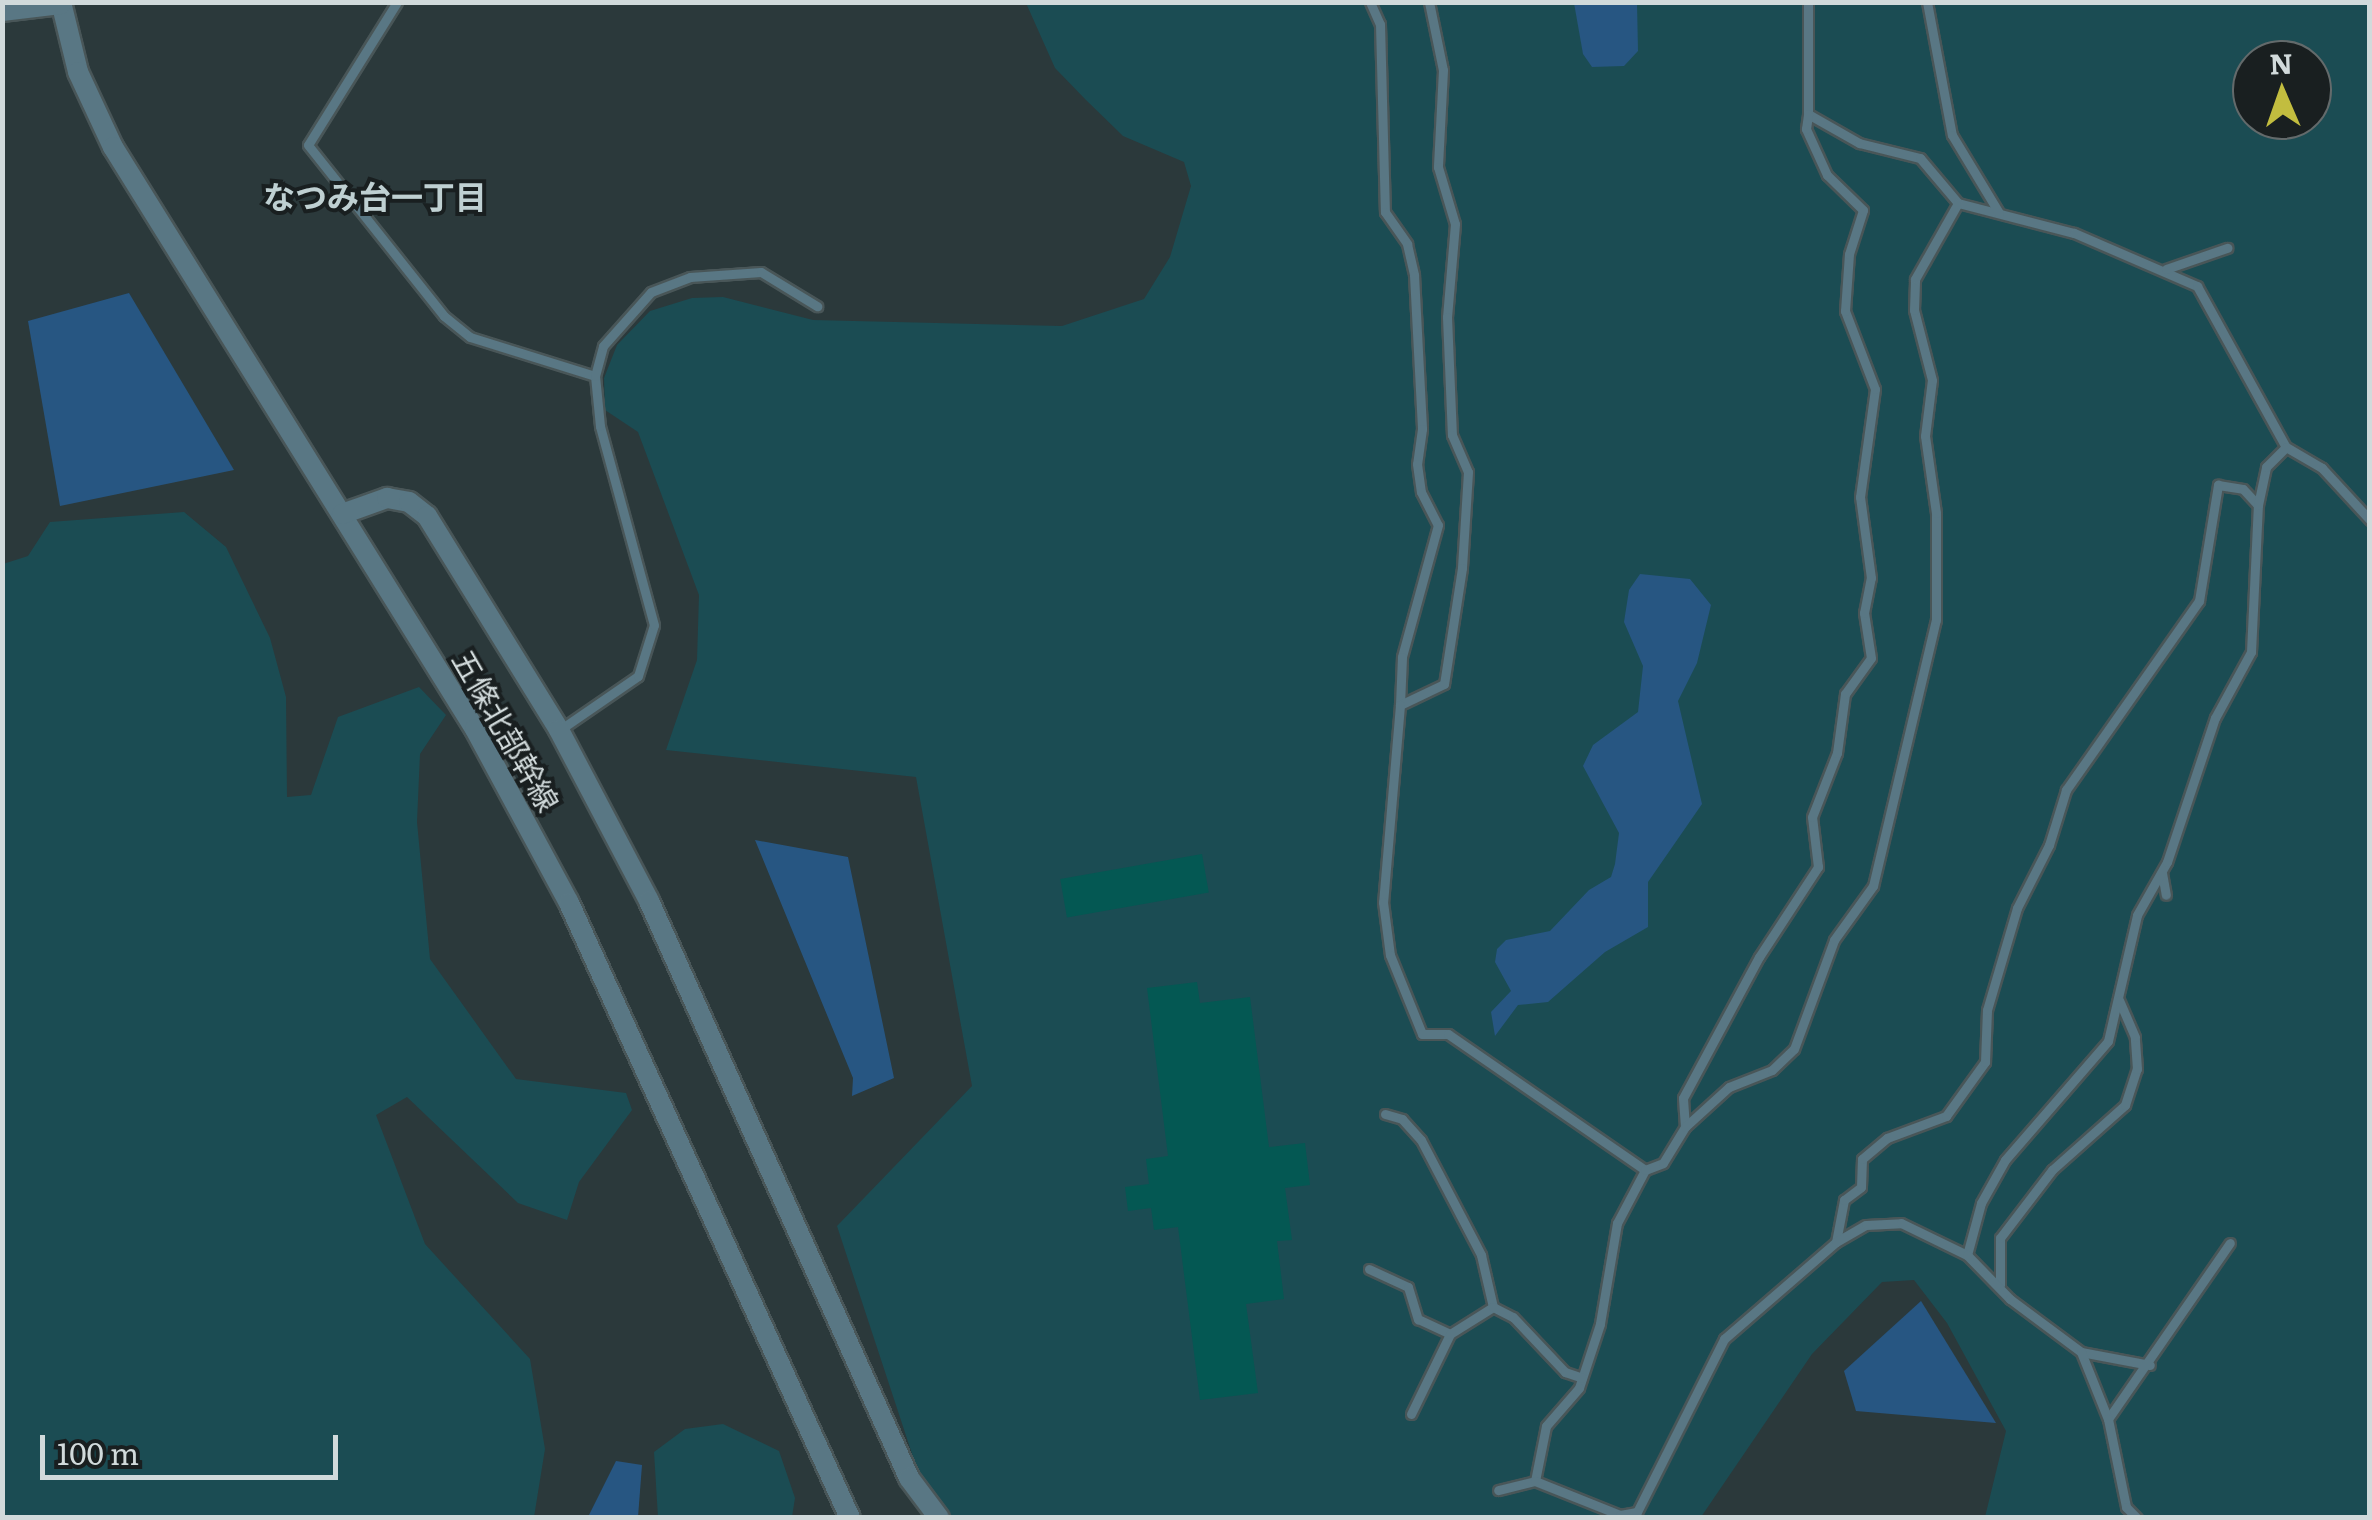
<!DOCTYPE html>
<html>
<head>
<meta charset="utf-8">
<style>
  body { margin:0 }
  #map { position:relative; width:2372px; height:1520px; overflow:hidden; background:#2b393b; font-family:Literata,"Noto Sans JP",serif }
  div>[style] { position:absolute }
  [style*='--x'] { left:calc(var(--x)*1px); top:calc(var(--y)*1px); width:calc(var(--w)*1px); rotate:calc(var(--a)*1deg) }
  .green>* { inset:0; background:#1b4c53 }
  .water>* { inset:0; background:#275682 }
  .building>* { inset:0; background:#045853; transform-origin:0 0 }
  .roads { filter:drop-shadow(2px 0 #495658) drop-shadow(-2px 0 #495658) drop-shadow(0 2px #495658) drop-shadow(0 -2px #495658) }
  .service>* { height:9px; margin:-4.5px; padding:0 4.5px; transform-origin:4.5px; border-radius:4.5px; background:#597784 }
  .tertiary>* { height:20px; margin:-10px; padding:0 10px; transform-origin:10px; border-radius:10px; background:#597784 }
  span { translate:-50% -50%; white-space:nowrap; text-align:center; line-height:1.15; -webkit-text-stroke:8px #191f20; paint-order:stroke }
  .street-label { font-size:30px; color:#d1dadb }
  .neighbourhood-label { font-size:32px; color:#bfd0d2; font-weight:700 }
  .frame { position:absolute; inset:0; border:5px solid #d1dadb; pointer-events:none }
  .north { position:absolute; left:2232px; top:40px; width:100px; height:100px; box-sizing:border-box; background:#191f20; border:2px solid #636a6b; border-radius:50%; rotate:358deg; font-size:28px; font-weight:700; line-height:40px; text-align:center; color:#d1dadb }
  .north::after { content:''; display:block; margin:auto; width:35px; height:45px; background:#c2bd3f; clip-path:polygon(50% 0,100% 100%,50% 72%,0 100%) }
  .scale { position:absolute; left:40px; top:1435px; width:298px; height:45px; box-sizing:border-box; border:5px solid #d1dadb; border-top:0; padding-left:12px; font-size:30px; line-height:35px; white-space:nowrap; color:#d1dadb; -webkit-text-stroke:8px #191f20; paint-order:stroke }
</style>
</head>
<body>
<div id="map">
  <div class="green">
    <div style="clip-path:polygon(evenodd,1026px 3px,2369px 3px,2369px 1517px,1985px 1517px,2006px 1431px,1947px 1323px,1914px 1280px,1882px 1282px,1812px 1354px,1701px 1517px,950px 1517px,917px 1469px,837px 1226px,972px 1086px,916px 777px,666px 750px,697px 660px,699px 595px,638px 432px,605px 410px,604px 378px,617px 345px,650px 311px,692px 298px,723px 297px,813px 320px,1062px 326px,1144px 299px,1170px 257px,1191px 186px,1184px 162px,1123px 136px,1085px 99px,1055px 68px,1026px 3px,2252px 60px,2312px 60px,2312px 120px,2252px 120px,2252px 60px)"></div>
    <div style="clip-path:polygon(184px 512px,226px 547px,270px 638px,286px 697px,287px 797px,311px 795px,338px 717px,419px 687px,446px 715px,420px 754px,417px 822px,430px 959px,516px 1079px,626px 1093px,632px 1110px,579px 1182px,567px 1220px,518px 1203px,407px 1097px,376px 1115px,425px 1244px,530px 1359px,545px 1449px,534px 1517px,3px 1517px,3px 564px,28px 556px,50px 522px)"></div>
    <div style="clip-path:polygon(723px 1424px,779px 1451px,795px 1498px,792px 1517px,658px 1517px,654px 1452px,685px 1429px)"></div>
  </div>
  <div class="water">
    <div style="clip-path:polygon(1574px 3px,1637px 3px,1638px 51px,1624px 66px,1592px 67px,1583px 54px)"></div>
    <div style="clip-path:polygon(129px 293px,234px 470px,60px 506px,28px 321px)"></div>
    <div style="clip-path:polygon(1640px 574px,1690px 579px,1711px 605px,1697px 663px,1678px 701px,1702px 804px,1648px 882px,1648px 927px,1605px 952px,1548px 1002px,1518px 1005px,1495px 1036px,1491px 1012px,1511px 991px,1495px 962px,1497px 949px,1506px 940px,1550px 931px,1589px 890px,1611px 877px,1615px 864px,1619px 833px,1583px 766px,1593px 745px,1638px 712px,1643px 666px,1624px 622px,1629px 590px)"></div>
    <div style="clip-path:polygon(755px 840px,848px 857px,894px 1078px,852px 1096px,853px 1078px)"></div>
    <div style="clip-path:polygon(1921px 1301px,1996px 1423px,1856px 1411px,1844px 1371px)"></div>
    <div style="clip-path:polygon(616px 1461px,642px 1465px,638px 1517px,588px 1517px)"></div>
  </div>
  <div class="building">
    <div style="left:1202px;top:854px;width:39px;height:144px;rotate:80deg"></div>
    <div style="clip-path:polygon(1197px 982px,1200px 1003px,1250px 997px,1269px 1147px,1305px 1143px,1310px 1185px,1285px 1188px,1292px 1240px,1277px 1241px,1284px 1299px,1246px 1304px,1258px 1393px,1200px 1400px,1178px 1227px,1154px 1230px,1151px 1208px,1128px 1211px,1125px 1187px,1149px 1184px,1146px 1159px,1168px 1156px,1147px 988px)"></div>
  </div>
  <div class="roads">
    <div class="service">
      <div style="--x:397;--y:2;--w:168;--a:121.9"></div>
      <div style="--x:308;--y:145;--w:218;--a:51.5"></div>
      <div style="--x:444;--y:316;--w:33;--a:39"></div>
      <div style="--x:470;--y:337;--w:131;--a:17.3"></div>
      <div style="--x:1370;--y:2;--w:24;--a:66"></div>
      <div style="--x:1380;--y:24;--w:188;--a:88.5"></div>
      <div style="--x:1385;--y:212;--w:39;--a:55"></div>
      <div style="--x:1407;--y:244;--w:32;--a:77"></div>
      <div style="--x:1414;--y:275;--w:154;--a:87"></div>
      <div style="--x:1422;--y:429;--w:35;--a:98"></div>
      <div style="--x:1417;--y:464;--w:28;--a:82"></div>
      <div style="--x:1421;--y:492;--w:37;--a:63"></div>
      <div style="--x:1438;--y:525;--w:137;--a:105.3"></div>
      <div style="--x:1402;--y:657;--w:48;--a:92.4"></div>
      <div style="--x:1429;--y:2;--w:69;--a:78.4"></div>
      <div style="--x:1443;--y:70;--w:97;--a:93"></div>
      <div style="--x:1438;--y:167;--w:59;--a:73.4"></div>
      <div style="--x:1455;--y:224;--w:93;--a:94.9"></div>
      <div style="--x:1447;--y:317;--w:118;--a:87.6"></div>
      <div style="--x:1452;--y:435;--w:40;--a:66.6"></div>
      <div style="--x:1468;--y:472;--w:96;--a:93.6"></div>
      <div style="--x:1462;--y:568;--w:117;--a:98.8"></div>
      <div style="--x:1444;--y:684;--w:49;--a:154.5"></div>
      <div style="--x:1400;--y:705;--w:198;--a:94.9"></div>
      <div style="--x:1383;--y:902;--w:53;--a:82.5"></div>
      <div style="--x:1390;--y:955;--w:85;--a:67.9"></div>
      <div style="--x:1422;--y:1034;--w:26;--a:0"></div>
      <div style="--x:1448;--y:1034;--w:239;--a:34.6"></div>
      <div style="--x:1645;--y:1170;--w:60;--a:117.8"></div>
      <div style="--x:1617;--y:1223;--w:102;--a:99.6"></div>
      <div style="--x:1600;--y:1324;--w:67;--a:108.2"></div>
      <div style="--x:1579;--y:1388;--w:50;--a:131"></div>
      <div style="--x:1546;--y:1426;--w:56;--a:101.3"></div>
      <div style="--x:1535;--y:1481;--w:38;--a:166"></div>
      <div style="--x:1808;--y:2;--w:112;--a:90"></div>
      <div style="--x:1808;--y:114;--w:59;--a:29.6"></div>
      <div style="--x:1859;--y:143;--w:63;--a:13.8"></div>
      <div style="--x:1920;--y:158;--w:59;--a:49.8"></div>
      <div style="--x:1958;--y:203;--w:120;--a:14.5"></div>
      <div style="--x:2074;--y:233;--w:134;--a:23.3"></div>
      <div style="--x:2197;--y:286;--w:184;--a:61.1"></div>
      <div style="--x:2286;--y:447;--w:42;--a:30.3"></div>
      <div style="--x:2322;--y:468;--w:71;--a:47.3"></div>
      <div style="--x:1927;--y:2;--w:135;--a:79.4"></div>
      <div style="--x:1952;--y:135;--w:91;--a:58.9"></div>
      <div style="--x:2166;--y:269;--w:65;--a:-19"></div>
      <div style="--x:561;--y:729;--w:93;--a:-34.5"></div>
      <div style="--x:638;--y:676;--w:53;--a:-72.6"></div>
      <div style="--x:654;--y:625;--w:206;--a:-105.2"></div>
      <div style="--x:600;--y:426;--w:50;--a:-95.7"></div>
      <div style="--x:595;--y:376;--w:31;--a:-75"></div>
      <div style="--x:603;--y:346;--w:72;--a:-48.4"></div>
      <div style="--x:651;--y:292;--w:42;--a:-21"></div>
      <div style="--x:690;--y:277;--w:71;--a:-4"></div>
      <div style="--x:761;--y:272;--w:66;--a:31.3"></div>
      <div style="--x:2162;--y:873;--w:22;--a:80"></div>
      <div style="--x:1385;--y:1114;--w:18;--a:16"></div>
      <div style="--x:1402;--y:1119;--w:28;--a:48"></div>
      <div style="--x:1421;--y:1140;--w:130;--a:62.4"></div>
      <div style="--x:1481;--y:1255;--w:53;--a:77"></div>
      <div style="--x:1685;--y:1127;--w:29;--a:-94"></div>
      <div style="--x:1683;--y:1098;--w:160;--a:-61.7"></div>
      <div style="--x:1759;--y:957;--w:108;--a:-56.8"></div>
      <div style="--x:1818;--y:867;--w:50;--a:-96.8"></div>
      <div style="--x:1812;--y:817;--w:69;--a:-68.7"></div>
      <div style="--x:1837;--y:753;--w:60;--a:-82.3"></div>
      <div style="--x:1845;--y:694;--w:44;--a:-54.2"></div>
      <div style="--x:1871;--y:658;--w:46;--a:-98.8"></div>
      <div style="--x:1864;--y:613;--w:36;--a:-79"></div>
      <div style="--x:1871;--y:578;--w:82;--a:-97.7"></div>
      <div style="--x:1860;--y:497;--w:109;--a:-82.1"></div>
      <div style="--x:1875;--y:389;--w:84;--a:-111"></div>
      <div style="--x:1845;--y:311;--w:57;--a:-86"></div>
      <div style="--x:1849;--y:254;--w:46;--a:-72.3"></div>
      <div style="--x:1863;--y:210;--w:50;--a:-135.8"></div>
      <div style="--x:1827;--y:175;--w:51;--a:-114.5"></div>
      <div style="--x:1806;--y:129;--w:15;--a:-82"></div>
      <div style="--x:1645;--y:1170;--w:19;--a:-21"></div>
      <div style="--x:1663;--y:1163;--w:42;--a:-58.6"></div>
      <div style="--x:1685;--y:1127;--w:59;--a:-42.3"></div>
      <div style="--x:1729;--y:1087;--w:46;--a:-21.6"></div>
      <div style="--x:1772;--y:1070;--w:30;--a:-44"></div>
      <div style="--x:1794;--y:1049;--w:116;--a:-69.8"></div>
      <div style="--x:1834;--y:940;--w:67;--a:-54.2"></div>
      <div style="--x:1873;--y:886;--w:273;--a:-76.7"></div>
      <div style="--x:1936;--y:620;--w:107;--a:-90"></div>
      <div style="--x:1936;--y:513;--w:78;--a:-98.1"></div>
      <div style="--x:1925;--y:436;--w:56;--a:-82.9"></div>
      <div style="--x:1932;--y:380;--w:72;--a:-104.4"></div>
      <div style="--x:1914;--y:310;--w:31;--a:-88"></div>
      <div style="--x:1915;--y:279;--w:87;--a:-60.5"></div>
      <div style="--x:1836;--y:1242;--w:43;--a:-79.2"></div>
      <div style="--x:1844;--y:1200;--w:21;--a:-37"></div>
      <div style="--x:1861;--y:1187;--w:28;--a:-88"></div>
      <div style="--x:1862;--y:1159;--w:33;--a:-40"></div>
      <div style="--x:1887;--y:1138;--w:63;--a:-20.4"></div>
      <div style="--x:1946;--y:1116;--w:67;--a:-54.2"></div>
      <div style="--x:1985;--y:1062;--w:52;--a:-87.8"></div>
      <div style="--x:1987;--y:1010;--w:106;--a:-73.6"></div>
      <div style="--x:2017;--y:908;--w:71;--a:-63.1"></div>
      <div style="--x:2049;--y:845;--w:58;--a:-72.8"></div>
      <div style="--x:2066;--y:790;--w:231;--a:-54.9"></div>
      <div style="--x:2199;--y:601;--w:118;--a:-80.7"></div>
      <div style="--x:2218;--y:485;--w:25;--a:9"></div>
      <div style="--x:2243;--y:489;--w:22;--a:47"></div>
      <div style="--x:1967;--y:1255;--w:54;--a:-74.9"></div>
      <div style="--x:1981;--y:1203;--w:49;--a:-60.8"></div>
      <div style="--x:2005;--y:1160;--w:157;--a:-49.1"></div>
      <div style="--x:2108;--y:1041;--w:129;--a:-77"></div>
      <div style="--x:2137;--y:915;--w:61;--a:-60.5"></div>
      <div style="--x:2167;--y:862;--w:152;--a:-71.6"></div>
      <div style="--x:2215;--y:718;--w:75;--a:-61.4"></div>
      <div style="--x:2251;--y:652;--w:147;--a:-87.3"></div>
      <div style="--x:2258;--y:505;--w:39;--a:-78"></div>
      <div style="--x:2266;--y:467;--w:28;--a:-45"></div>
      <div style="--x:1369;--y:1269;--w:43;--a:24.8"></div>
      <div style="--x:1408;--y:1287;--w:34;--a:73"></div>
      <div style="--x:1418;--y:1319;--w:35;--a:25"></div>
      <div style="--x:2000;--y:1285;--w:47;--a:-90"></div>
      <div style="--x:2000;--y:1238;--w:86;--a:-52.6"></div>
      <div style="--x:2052;--y:1170;--w:98;--a:-41.7"></div>
      <div style="--x:2125;--y:1105;--w:38;--a:-72"></div>
      <div style="--x:2137;--y:1069;--w:32;--a:-94"></div>
      <div style="--x:2135;--y:1037;--w:40;--a:-113.4"></div>
      <div style="--x:2081;--y:1352;--w:70;--a:10.7"></div>
      <div style="--x:1411;--y:1414;--w:89;--a:-64"></div>
      <div style="--x:1450;--y:1334;--w:51;--a:-32.1"></div>
      <div style="--x:1493;--y:1307;--w:22;--a:27"></div>
      <div style="--x:1513;--y:1317;--w:76;--a:46.6"></div>
      <div style="--x:1565;--y:1372;--w:18;--a:19"></div>
      <div style="--x:2108;--y:1419;--w:214;--a:-55.3"></div>
      <div style="--x:1535;--y:1481;--w:92;--a:21.8"></div>
      <div style="--x:1620;--y:1515;--w:17;--a:-10"></div>
      <div style="--x:1637;--y:1512;--w:194;--a:-63.3"></div>
      <div style="--x:1724;--y:1339;--w:148;--a:-40.9"></div>
      <div style="--x:1836;--y:1242;--w:34;--a:-30"></div>
      <div style="--x:1866;--y:1225;--w:35;--a:-3"></div>
      <div style="--x:1901;--y:1223;--w:73;--a:25.9"></div>
      <div style="--x:1967;--y:1255;--w:62;--a:45.7"></div>
      <div style="--x:2010;--y:1299;--w:89;--a:36.7"></div>
      <div style="--x:2081;--y:1352;--w:72;--a:68.1"></div>
      <div style="--x:2108;--y:1419;--w:90;--a:78.4"></div>
      <div style="--x:2126;--y:1507;--w:16;--a:45"></div>
    </div>
    <div class="tertiary">
      <div style="--x:61;--y:2;--w:72;--a:76.3"></div>
      <div style="--x:78;--y:72;--w:83;--a:65"></div>
      <div style="--x:113;--y:147;--w:685;--a:58.12"></div>
      <div style="--x:475;--y:729;--w:198;--a:61.6"></div>
      <div style="--x:569;--y:903;--w:676;--a:65.44"></div>
      <div style="--x:2;--y:11;--w:59;--a:-6.8"></div>
      <div style="--x:342;--y:514;--w:48;--a:-19.6"></div>
      <div style="--x:387;--y:498;--w:22;--a:10"></div>
      <div style="--x:409;--y:502;--w:23;--a:38"></div>
      <div style="--x:427;--y:516;--w:251;--a:58.3"></div>
      <div style="--x:559;--y:730;--w:193;--a:62.2"></div>
      <div style="--x:649;--y:901;--w:633;--a:65.74"></div>
      <div style="--x:909;--y:1478;--w:50;--a:53.1"></div>
    </div>
  </div>
  <div class="street-label">
    <span style="left:507px;top:730px;rotate:60deg">五條北部幹線</span>
  </div>
  <div class="neighbourhood-label">
    <span style="left:375px;top:195px">なつみ台一丁目</span>
  </div>
  <div class="frame"></div>
  <div class="north">N</div>
  <div class="scale">100 m</div>
</div>
</body>
</html>
